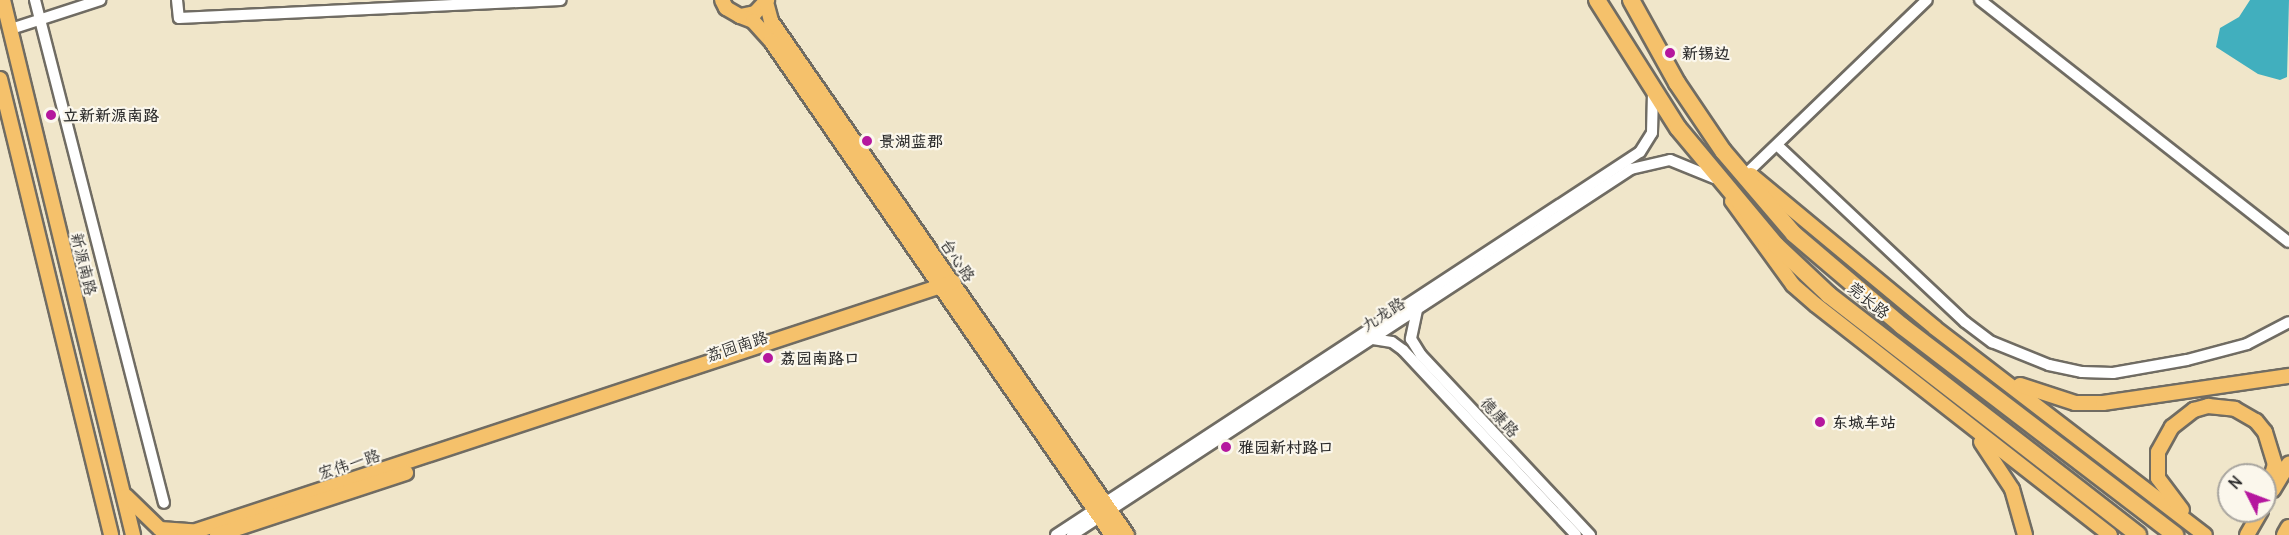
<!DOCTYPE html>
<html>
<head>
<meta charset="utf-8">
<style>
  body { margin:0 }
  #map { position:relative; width:2289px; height:535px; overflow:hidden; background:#f0e6ca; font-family:Delius,"LXGW WenKai TC",sans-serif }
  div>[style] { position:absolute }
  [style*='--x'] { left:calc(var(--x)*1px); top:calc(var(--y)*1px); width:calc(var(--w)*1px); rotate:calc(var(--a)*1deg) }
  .water>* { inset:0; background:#41afbe }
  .roads { filter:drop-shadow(2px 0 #706c63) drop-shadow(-2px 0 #706c63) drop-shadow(0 2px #706c63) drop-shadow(0 -2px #706c63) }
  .minor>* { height:10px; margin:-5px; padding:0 5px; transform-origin:5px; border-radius:5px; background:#fff }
  .major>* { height:14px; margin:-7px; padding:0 7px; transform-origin:7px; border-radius:7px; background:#f5c16b }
  .highway>* { height:16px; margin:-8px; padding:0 8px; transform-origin:8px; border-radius:8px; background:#f5c16b }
  .dots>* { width:16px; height:16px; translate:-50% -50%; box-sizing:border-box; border:3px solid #fbf7ec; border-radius:50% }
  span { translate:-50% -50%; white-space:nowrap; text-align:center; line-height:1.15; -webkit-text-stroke:4.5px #fbf7ec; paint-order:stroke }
  .poi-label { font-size:16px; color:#2b2b2b; font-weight:700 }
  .left { translate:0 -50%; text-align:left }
  .street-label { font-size:16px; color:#2b2b2b }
  .north { position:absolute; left:2217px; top:463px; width:60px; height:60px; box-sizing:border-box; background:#fbf7ec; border:2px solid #a8a59f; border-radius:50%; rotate:312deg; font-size:16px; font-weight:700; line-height:24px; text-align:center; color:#2b2b2b }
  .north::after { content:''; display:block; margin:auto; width:21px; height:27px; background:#b5179e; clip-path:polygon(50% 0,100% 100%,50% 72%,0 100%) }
</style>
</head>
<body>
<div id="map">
  <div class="water">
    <div style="clip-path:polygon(2250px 0,2289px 0,2287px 77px,2280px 80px,2258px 74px,2216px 47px,2220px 28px,2239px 17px)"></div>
  </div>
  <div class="roads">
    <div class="minor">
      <div style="--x:35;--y:0;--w:519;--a:75.62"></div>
      <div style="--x:177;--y:0;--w:18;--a:84"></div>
      <div style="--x:179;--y:18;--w:382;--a:-2.7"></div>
      <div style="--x:1980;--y:0;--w:392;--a:38.1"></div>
      <div style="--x:11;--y:29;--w:94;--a:-18"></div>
      <div style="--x:1777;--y:145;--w:258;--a:43.3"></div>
      <div style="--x:1965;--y:322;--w:34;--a:37"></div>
      <div style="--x:1992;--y:342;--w:61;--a:22"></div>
      <div style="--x:2049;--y:365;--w:34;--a:12"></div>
      <div style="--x:2082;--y:372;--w:31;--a:2"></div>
      <div style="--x:2113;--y:373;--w:75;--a:-10"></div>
      <div style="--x:2187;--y:360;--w:62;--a:-14.9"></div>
      <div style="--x:2247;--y:344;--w:47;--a:-27.6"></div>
      <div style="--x:1748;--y:172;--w:248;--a:-43.9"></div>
      <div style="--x:1417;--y:310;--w:30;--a:102"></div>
      <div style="--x:1411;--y:339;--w:19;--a:58"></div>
      <div style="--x:1421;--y:355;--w:247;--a:46.8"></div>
      <div style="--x:1373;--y:339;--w:19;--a:9"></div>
      <div style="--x:1392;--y:342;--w:14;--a:36"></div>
      <div style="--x:1403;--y:350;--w:253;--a:46.9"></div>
      <div style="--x:1056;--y:535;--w:698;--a:-33.26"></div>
      <div style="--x:1640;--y:152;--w:22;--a:-58"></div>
      <div style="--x:1652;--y:133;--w:40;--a:-88.6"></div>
      <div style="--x:1072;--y:535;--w:668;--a:-33.21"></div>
      <div style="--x:1631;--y:169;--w:40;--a:-13"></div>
      <div style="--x:1670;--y:160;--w:48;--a:22.2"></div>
    </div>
    <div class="major">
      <div style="--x:3;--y:0;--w:551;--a:76.34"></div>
      <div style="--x:722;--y:0;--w:9;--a:63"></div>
      <div style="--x:726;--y:8;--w:16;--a:30"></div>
      <div style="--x:740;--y:16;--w:15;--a:-11"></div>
      <div style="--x:755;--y:13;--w:18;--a:-47"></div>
      <div style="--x:766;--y:2;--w:20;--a:75"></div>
      <div style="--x:771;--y:21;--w:625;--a:55.29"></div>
      <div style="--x:740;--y:16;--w:14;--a:21"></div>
      <div style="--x:753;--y:21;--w:27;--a:48"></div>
      <div style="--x:771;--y:41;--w:600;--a:55.38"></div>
      <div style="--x:0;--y:79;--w:469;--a:76.3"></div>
      <div style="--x:1751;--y:175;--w:239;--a:39.7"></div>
      <div style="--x:1935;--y:328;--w:340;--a:37.5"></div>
      <div style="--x:1732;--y:201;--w:104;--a:54"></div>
      <div style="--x:1793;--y:285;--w:30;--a:41"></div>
      <div style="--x:1816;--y:305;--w:373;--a:38"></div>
      <div style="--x:2020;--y:385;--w:58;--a:18.1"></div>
      <div style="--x:2075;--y:403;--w:28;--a:0"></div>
      <div style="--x:2103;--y:403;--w:188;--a:-8.3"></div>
      <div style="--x:1981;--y:442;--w:56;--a:56.6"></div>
      <div style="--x:2012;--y:489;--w:48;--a:74.2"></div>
      <div style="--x:2273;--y:490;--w:31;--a:-59"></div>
      <div style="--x:126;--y:496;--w:47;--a:44.1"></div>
      <div style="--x:160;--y:529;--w:32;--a:4"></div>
      <div style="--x:2182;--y:510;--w:40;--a:-127"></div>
      <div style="--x:2158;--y:478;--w:26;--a:-90"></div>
      <div style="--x:2158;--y:452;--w:29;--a:-61"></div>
      <div style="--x:2172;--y:427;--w:28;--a:-38"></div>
      <div style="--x:2194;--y:410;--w:15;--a:-16"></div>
      <div style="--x:2208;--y:406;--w:27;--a:6"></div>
      <div style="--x:2235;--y:409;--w:24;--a:30"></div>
      <div style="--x:2256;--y:421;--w:14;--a:51"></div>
      <div style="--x:2265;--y:432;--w:34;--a:73"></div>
      <div style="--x:2275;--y:464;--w:35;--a:106"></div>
      <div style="--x:184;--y:535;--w:810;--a:-18.21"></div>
      <div style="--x:217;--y:535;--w:199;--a:-18.2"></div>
      <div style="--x:2247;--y:535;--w:28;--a:-60"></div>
    </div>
    <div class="highway">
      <div style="--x:1597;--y:0;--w:151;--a:57.7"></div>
      <div style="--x:1678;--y:128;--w:153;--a:50.1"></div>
      <div style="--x:1776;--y:245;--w:73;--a:43.3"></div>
      <div style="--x:1829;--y:295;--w:391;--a:37.8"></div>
      <div style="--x:1631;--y:0;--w:95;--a:61"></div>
      <div style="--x:1677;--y:83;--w:82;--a:55.9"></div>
      <div style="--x:1723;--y:151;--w:109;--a:49.5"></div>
      <div style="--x:1794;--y:234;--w:142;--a:40.4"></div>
      <div style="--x:1902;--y:326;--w:344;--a:37.4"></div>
      <div style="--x:2285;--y:535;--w:8;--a:-60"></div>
    </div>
  </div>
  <div class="dots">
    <div style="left:1670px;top:53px;background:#b5179e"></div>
    <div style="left:51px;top:115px;background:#b5179e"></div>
    <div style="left:867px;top:141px;background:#b5179e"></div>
    <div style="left:768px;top:358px;background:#b5179e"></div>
    <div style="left:1820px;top:422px;background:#b5179e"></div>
    <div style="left:1226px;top:447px;background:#b5179e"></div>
  </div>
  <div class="poi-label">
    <span class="left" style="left:1682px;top:53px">新锡边</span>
    <span class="left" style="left:63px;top:115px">立新新源南路</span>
    <span class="left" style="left:879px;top:141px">景湖蓝郡</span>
    <span class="left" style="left:780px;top:358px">荔园南路口</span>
    <span class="left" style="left:1832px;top:422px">东城车站</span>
    <span class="left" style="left:1238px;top:447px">雅园新村路口</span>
  </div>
  <div class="street-label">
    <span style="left:958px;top:260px;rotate:56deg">台心路</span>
    <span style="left:84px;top:264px;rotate:76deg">新源南路</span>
    <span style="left:1869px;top:300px;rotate:39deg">莞长路</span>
    <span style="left:1383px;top:314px;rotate:-33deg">九龙路</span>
    <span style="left:737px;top:346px;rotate:-18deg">荔园南路</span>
    <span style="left:1500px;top:417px;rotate:47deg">德康路</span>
    <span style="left:349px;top:464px;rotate:-18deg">宏伟一路</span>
  </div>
  <div class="north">N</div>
</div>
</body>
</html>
